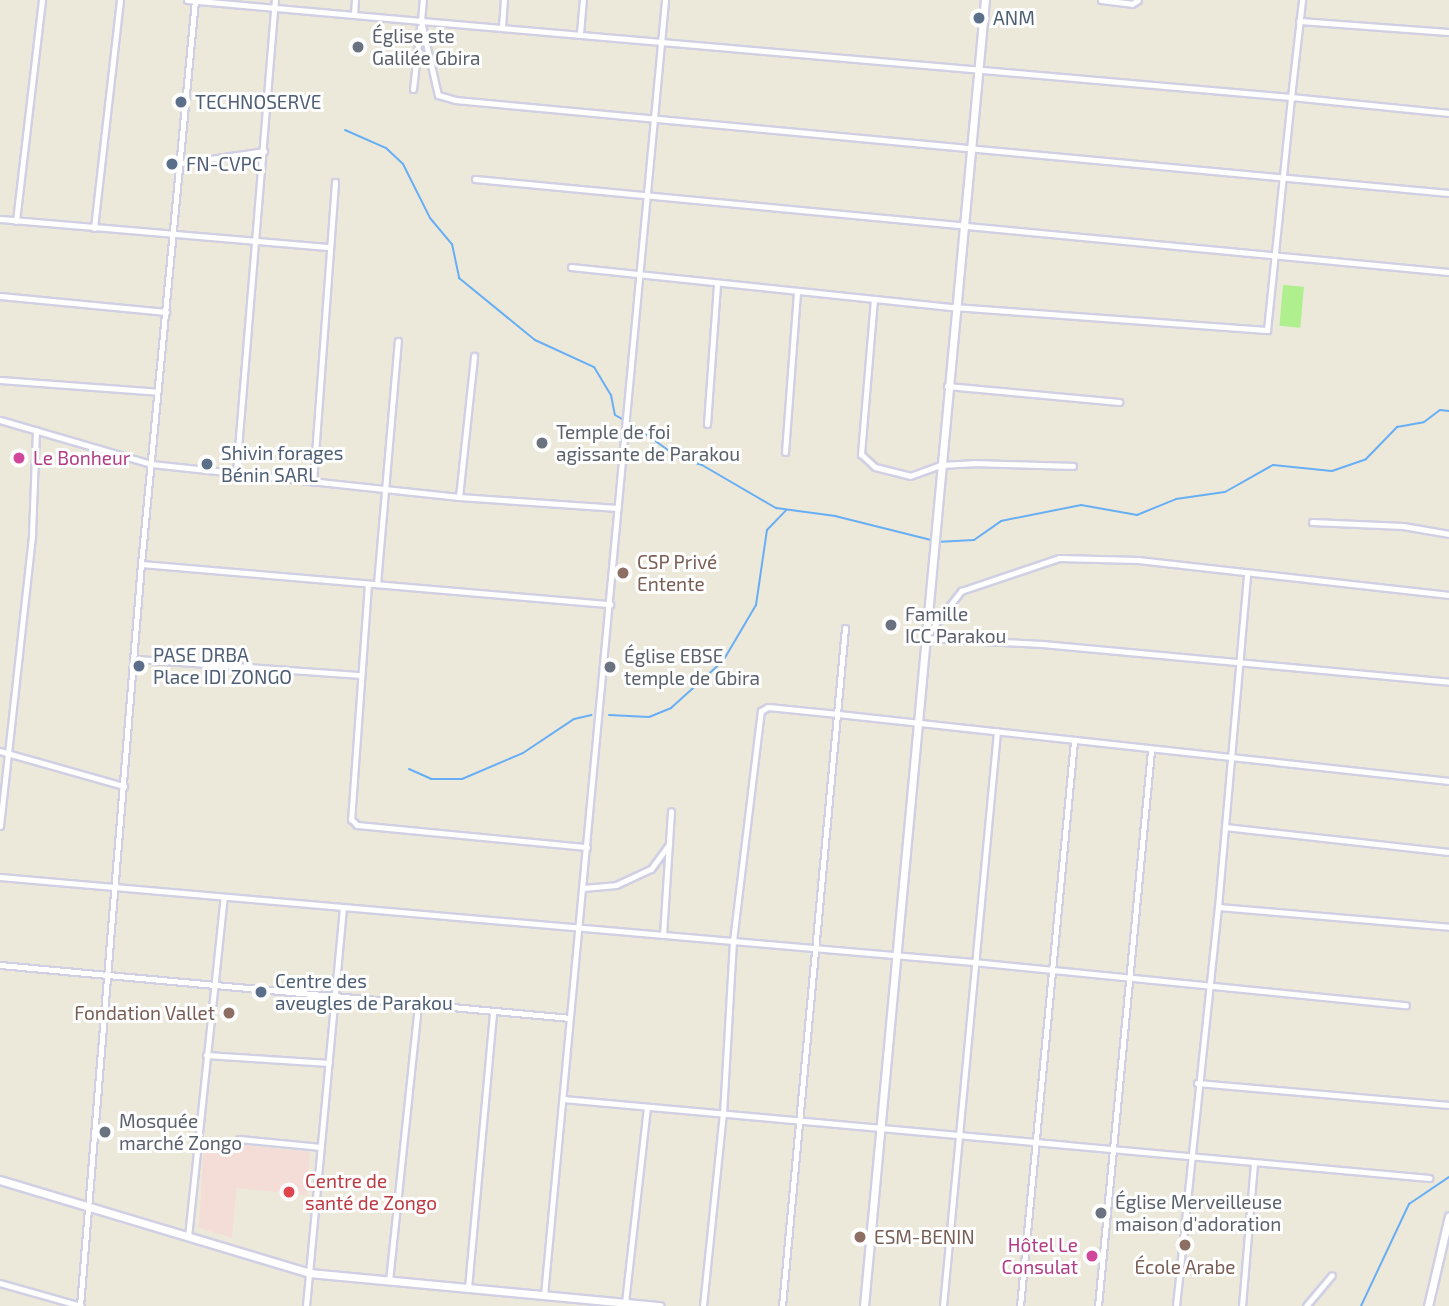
<!DOCTYPE html>
<html>
<head>
<meta charset="utf-8">
<style>
  body { margin:0 }
  #map { position:relative; width:1449px; height:1306px; overflow:hidden; background:#ede9da; font-family:"Exo 2",sans-serif }
  div>[style] { position:absolute }
  [style*='--x'] { left:calc(var(--x)*1px); top:calc(var(--y)*1px); width:calc(var(--w)*1px); rotate:calc(var(--a)*1deg) }
  .medical>* { inset:0; background:#f4dcd7 }
  .pitch>* { inset:0; background:#afef8e; transform-origin:0 0 }
  .stream>* { height:2px; margin:-1px; padding:0 1px; transform-origin:1px; border-radius:1px; background:#67aef5 }
  .roads { filter:drop-shadow(2px 0 #d0cfe3) drop-shadow(-2px 0 #d0cfe3) drop-shadow(0 2px #d0cfe3) drop-shadow(0 -2px #d0cfe3) }
  .minor>* { height:5px; margin:-2.5px; padding:0 2.5px; transform-origin:2.5px; border-radius:2.5px; background:#fff }
  .tertiary>* { height:7px; margin:-3.5px; padding:0 3.5px; transform-origin:3.5px; border-radius:3.5px; background:#fff }
  .dots>* { width:19px; height:19px; translate:-50% -50%; box-sizing:border-box; border:4px solid #fff; border-radius:50% }
  span { translate:-50% -50%; white-space:nowrap; text-align:center; line-height:1.15; -webkit-text-stroke:6px #fff; paint-order:stroke }
  .service-label { font-size:19px; color:#4e5e75 }
  .left { translate:0 -50%; text-align:left }
  .worship-label { font-size:19px; color:#5b616d }
  .hotel-label { font-size:19px; color:#b23c85 }
  .right { translate:-100% -50%; text-align:right }
  .education-label { font-size:19px; color:#785e54 }
  .health-label { font-size:19px; color:#be3a42 }
</style>
</head>
<body>
<div id="map">
  <div class="medical">
    <div style="clip-path:polygon(204px 1141px,310px 1152px,307px 1195px,236px 1188px,232px 1238px,199px 1228px)"></div>
  </div>
  <div class="pitch">
    <div style="left:1283px;top:285px;width:21px;height:41px;rotate:5deg"></div>
  </div>
  <div class="stream">
    <div style="--x:345;--y:130;--w:45;--a:23.7"></div>
    <div style="--x:386;--y:148;--w:23;--a:43"></div>
    <div style="--x:403;--y:164;--w:60;--a:63.4"></div>
    <div style="--x:430;--y:218;--w:34;--a:50"></div>
    <div style="--x:452;--y:244;--w:35;--a:78"></div>
    <div style="--x:459;--y:278;--w:98;--a:39.2"></div>
    <div style="--x:535;--y:340;--w:65;--a:24.6"></div>
    <div style="--x:594;--y:367;--w:33;--a:59"></div>
    <div style="--x:611;--y:395;--w:20;--a:79"></div>
    <div style="--x:615;--y:415;--w:10;--a:29"></div>
    <div style="--x:629;--y:422;--w:62;--a:35.8"></div>
    <div style="--x:679;--y:458;--w:24;--a:17"></div>
    <div style="--x:702;--y:465;--w:86;--a:30.2"></div>
    <div style="--x:776;--y:508;--w:60;--a:7.7"></div>
    <div style="--x:835;--y:516;--w:99;--a:14"></div>
    <div style="--x:936;--y:542;--w:38;--a:-3"></div>
    <div style="--x:974;--y:540;--w:33;--a:-35"></div>
    <div style="--x:1001;--y:521;--w:82;--a:-11.3"></div>
    <div style="--x:1081;--y:505;--w:57;--a:10.1"></div>
    <div style="--x:1137;--y:515;--w:42;--a:-22.3"></div>
    <div style="--x:1176;--y:499;--w:49;--a:-8.1"></div>
    <div style="--x:1225;--y:492;--w:55;--a:-29.4"></div>
    <div style="--x:1273;--y:465;--w:59;--a:5.8"></div>
    <div style="--x:1332;--y:471;--w:36;--a:-19"></div>
    <div style="--x:1366;--y:459;--w:45;--a:-45.9"></div>
    <div style="--x:1397;--y:427;--w:27;--a:-10"></div>
    <div style="--x:1424;--y:422;--w:20;--a:-37"></div>
    <div style="--x:1440;--y:410;--w:9;--a:6"></div>
    <div style="--x:609;--y:715;--w:40;--a:2.9"></div>
    <div style="--x:649;--y:717;--w:24;--a:-22"></div>
    <div style="--x:671;--y:708;--w:70;--a:-42.1"></div>
    <div style="--x:723;--y:661;--w:65;--a:-59.5"></div>
    <div style="--x:756;--y:605;--w:76;--a:-81.7"></div>
    <div style="--x:767;--y:530;--w:28;--a:-46"></div>
    <div style="--x:409;--y:769;--w:24;--a:24"></div>
    <div style="--x:431;--y:779;--w:31;--a:0"></div>
    <div style="--x:462;--y:779;--w:66;--a:-23.1"></div>
    <div style="--x:523;--y:753;--w:61;--a:-33.7"></div>
    <div style="--x:574;--y:719;--w:18;--a:-13"></div>
    <div style="--x:1361;--y:1306;--w:113;--a:-64.8"></div>
    <div style="--x:1409;--y:1204;--w:48;--a:-34"></div>
  </div>
  <div class="roads">
    <div class="minor">
      <div style="--x:187;--y:0;--w:235;--a:5.1"></div>
      <div style="--x:421;--y:21;--w:21;--a:-85"></div>
      <div style="--x:1101;--y:0;--w:31;--a:7"></div>
      <div style="--x:1132;--y:4;--w:7;--a:-34"></div>
      <div style="--x:354;--y:14;--w:14;--a:-86"></div>
      <div style="--x:421;--y:21;--w:76;--a:77.1"></div>
      <div style="--x:438;--y:95;--w:18;--a:16"></div>
      <div style="--x:455;--y:100;--w:998;--a:5.35"></div>
      <div style="--x:421;--y:21;--w:873;--a:4.99"></div>
      <div style="--x:1291;--y:97;--w:98;--a:-83.5"></div>
      <div style="--x:1299;--y:21;--w:150;--a:4.2"></div>
      <div style="--x:502;--y:27;--w:27;--a:-86"></div>
      <div style="--x:580;--y:33;--w:33;--a:-85"></div>
      <div style="--x:413;--y:89;--w:62;--a:-83.6"></div>
      <div style="--x:182;--y:163;--w:83;--a:-8.3"></div>
      <div style="--x:475;--y:179;--w:978;--a:5.45"></div>
      <div style="--x:0;--y:219;--w:329;--a:4.9"></div>
      <div style="--x:16;--y:221;--w:223;--a:-83.3"></div>
      <div style="--x:94;--y:228;--w:229;--a:-83.5"></div>
      <div style="--x:571;--y:267;--w:384;--a:6"></div>
      <div style="--x:953;--y:307;--w:315;--a:4.2"></div>
      <div style="--x:1267;--y:330;--w:234;--a:-84.1"></div>
      <div style="--x:1291;--y:97;--w:159;--a:5.8"></div>
      <div style="--x:0;--y:296;--w:167;--a:5.5"></div>
      <div style="--x:874;--y:299;--w:156;--a:94.8"></div>
      <div style="--x:861;--y:454;--w:19;--a:43"></div>
      <div style="--x:875;--y:467;--w:36;--a:14"></div>
      <div style="--x:910;--y:476;--w:32;--a:-20"></div>
      <div style="--x:940;--y:465;--w:33;--a:-3"></div>
      <div style="--x:973;--y:463;--w:100;--a:1.7"></div>
      <div style="--x:0;--y:380;--w:158;--a:4.3"></div>
      <div style="--x:947;--y:386;--w:173;--a:5.3"></div>
      <div style="--x:0;--y:420;--w:157;--a:16.2"></div>
      <div style="--x:151;--y:464;--w:310;--a:6.1"></div>
      <div style="--x:459;--y:497;--w:159;--a:4"></div>
      <div style="--x:707;--y:424;--w:141;--a:-85.9"></div>
      <div style="--x:785;--y:452;--w:161;--a:-85.7"></div>
      <div style="--x:236;--y:473;--w:475;--a:-85.3"></div>
      <div style="--x:313;--y:482;--w:301;--a:-85.8"></div>
      <div style="--x:459;--y:497;--w:142;--a:-83.9"></div>
      <div style="--x:1312;--y:522;--w:91;--a:2.5"></div>
      <div style="--x:1403;--y:526;--w:47;--a:9.9"></div>
      <div style="--x:141;--y:564;--w:471;--a:4.9"></div>
      <div style="--x:368;--y:584;--w:236;--a:94.1"></div>
      <div style="--x:351;--y:819;--w:8;--a:45"></div>
      <div style="--x:357;--y:825;--w:231;--a:5.5"></div>
      <div style="--x:377;--y:584;--w:244;--a:-85.1"></div>
      <div style="--x:927;--y:635;--w:56;--a:-52.3"></div>
      <div style="--x:961;--y:591;--w:103;--a:-18.6"></div>
      <div style="--x:1059;--y:558;--w:79;--a:1.5"></div>
      <div style="--x:1138;--y:560;--w:313;--a:6.4"></div>
      <div style="--x:925;--y:638;--w:117;--a:2.9"></div>
      <div style="--x:1042;--y:644;--w:409;--a:5.3"></div>
      <div style="--x:136;--y:659;--w:223;--a:4.1"></div>
      <div style="--x:0;--y:751;--w:129;--a:15.8"></div>
      <div style="--x:0;--y:826;--w:294;--a:-83.7"></div>
      <div style="--x:32;--y:534;--w:104;--a:-87.8"></div>
      <div style="--x:1225;--y:827;--w:225;--a:6.4"></div>
      <div style="--x:0;--y:877;--w:977;--a:4.99"></div>
      <div style="--x:973;--y:962;--w:435;--a:5.7"></div>
      <div style="--x:583;--y:888;--w:33;--a:-5"></div>
      <div style="--x:616;--y:885;--w:38;--a:-25"></div>
      <div style="--x:651;--y:869;--w:31;--a:-54"></div>
      <div style="--x:1218;--y:907;--w:232;--a:4.9"></div>
      <div style="--x:663;--y:935;--w:124;--a:-86.3"></div>
      <div style="--x:0;--y:965;--w:572;--a:5.31"></div>
      <div style="--x:206;--y:1055;--w:123;--a:3.7"></div>
      <div style="--x:1197;--y:1083;--w:253;--a:5"></div>
      <div style="--x:563;--y:1099;--w:870;--a:5.21"></div>
      <div style="--x:239;--y:1139;--w:82;--a:5.6"></div>
      <div style="--x:188;--y:1237;--w:342;--a:-84"></div>
      <div style="--x:389;--y:1281;--w:280;--a:-84"></div>
      <div style="--x:0;--y:1283;--w:84;--a:15.9"></div>
      <div style="--x:468;--y:1288;--w:278;--a:-84.8"></div>
      <div style="--x:544;--y:1295;--w:1301;--a:-84.66"></div>
      <div style="--x:625;--y:1303;--w:197;--a:-83.6"></div>
      <div style="--x:80;--y:1306;--w:745;--a:-85.3"></div>
      <div style="--x:141;--y:564;--w:567;--a:-84.53"></div>
      <div style="--x:306;--y:1306;--w:400;--a:-84.7"></div>
      <div style="--x:703;--y:1306;--w:193;--a:-84.1"></div>
      <div style="--x:723;--y:1114;--w:173;--a:-86.7"></div>
      <div style="--x:733;--y:941;--w:232;--a:-83.1"></div>
      <div style="--x:761;--y:711;--w:8;--a:-30"></div>
      <div style="--x:768;--y:707;--w:70;--a:5.7"></div>
      <div style="--x:838;--y:714;--w:615;--a:6.26"></div>
      <div style="--x:782;--y:1306;--w:681;--a:-84.69"></div>
      <div style="--x:943;--y:1306;--w:577;--a:-84.63"></div>
      <div style="--x:1020;--y:1306;--w:568;--a:-84.54"></div>
      <div style="--x:1098;--y:1306;--w:559;--a:-84.55"></div>
      <div style="--x:1176;--y:1306;--w:401;--a:-84"></div>
      <div style="--x:1218;--y:907;--w:335;--a:-85"></div>
      <div style="--x:1242;--y:1306;--w:144;--a:-85.2"></div>
      <div style="--x:1306;--y:1306;--w:40;--a:-50"></div>
    </div>
    <div class="tertiary">
      <div style="--x:0;--y:1180;--w:324;--a:16.7"></div>
      <div style="--x:310;--y:1273;--w:351;--a:5.4"></div>
      <div style="--x:864;--y:1306;--w:1312;--a:-84.71"></div>
      <div style="--x:1428;--y:1306;--w:92;--a:-76.9"></div>
    </div>
  </div>
  <div class="dots">
    <div style="left:979px;top:18px;background:#5c6f8a"></div>
    <div style="left:358px;top:47px;background:#6b7280"></div>
    <div style="left:181px;top:102px;background:#5c6f8a"></div>
    <div style="left:172px;top:164px;background:#5c6f8a"></div>
    <div style="left:542px;top:443px;background:#6b7280"></div>
    <div style="left:19px;top:458px;background:#d1479c"></div>
    <div style="left:207px;top:464px;background:#5c6f8a"></div>
    <div style="left:623px;top:573px;background:#8d6e63"></div>
    <div style="left:891px;top:625px;background:#6b7280"></div>
    <div style="left:139px;top:666px;background:#5c6f8a"></div>
    <div style="left:610px;top:667px;background:#6b7280"></div>
    <div style="left:261px;top:992px;background:#5c6f8a"></div>
    <div style="left:229px;top:1013px;background:#8d6e63"></div>
    <div style="left:105px;top:1132px;background:#6b7280"></div>
    <div style="left:289px;top:1192px;background:#e0444e"></div>
    <div style="left:1101px;top:1213px;background:#6b7280"></div>
    <div style="left:860px;top:1237px;background:#8d6e63"></div>
    <div style="left:1185px;top:1245px;background:#8d6e63"></div>
    <div style="left:1092px;top:1256px;background:#d1479c"></div>
  </div>
  <div class="service-label">
    <span class="left" style="left:993px;top:18px">ANM</span>
    <span class="left" style="left:195px;top:102px">TECHNOSERVE</span>
    <span class="left" style="left:186px;top:164px">FN-CVPC</span>
    <span class="left" style="left:221px;top:464px">Shivin forages<br>Bénin SARL</span>
    <span class="left" style="left:153px;top:666px">PASE DRBA<br>Place IDI ZONGO</span>
    <span class="left" style="left:275px;top:992px">Centre des<br>aveugles de Parakou</span>
  </div>
  <div class="worship-label">
    <span class="left" style="left:372px;top:47px">Église ste<br>Galilée Gbira</span>
    <span class="left" style="left:556px;top:443px">Temple de foi<br>agissante de Parakou</span>
    <span class="left" style="left:905px;top:625px">Famille<br>ICC Parakou</span>
    <span class="left" style="left:624px;top:667px">Église EBSE<br>temple de Gbira</span>
    <span class="left" style="left:119px;top:1132px">Mosquée<br>marché Zongo</span>
    <span class="left" style="left:1115px;top:1213px">Église Merveilleuse<br>maison d'adoration</span>
  </div>
  <div class="hotel-label">
    <span class="left" style="left:33px;top:458px">Le Bonheur</span>
    <span class="right" style="left:1078px;top:1256px">Hôtel Le<br>Consulat</span>
  </div>
  <div class="education-label">
    <span class="left" style="left:637px;top:573px">CSP Privé<br>Entente</span>
    <span class="right" style="left:215px;top:1013px">Fondation Vallet</span>
    <span class="left" style="left:874px;top:1237px">ESM-BENIN</span>
    <span style="left:1185px;top:1267px">École Arabe</span>
  </div>
  <div class="health-label">
    <span class="left" style="left:305px;top:1192px">Centre de<br>santé de Zongo</span>
  </div>
</div>
</body>
</html>
